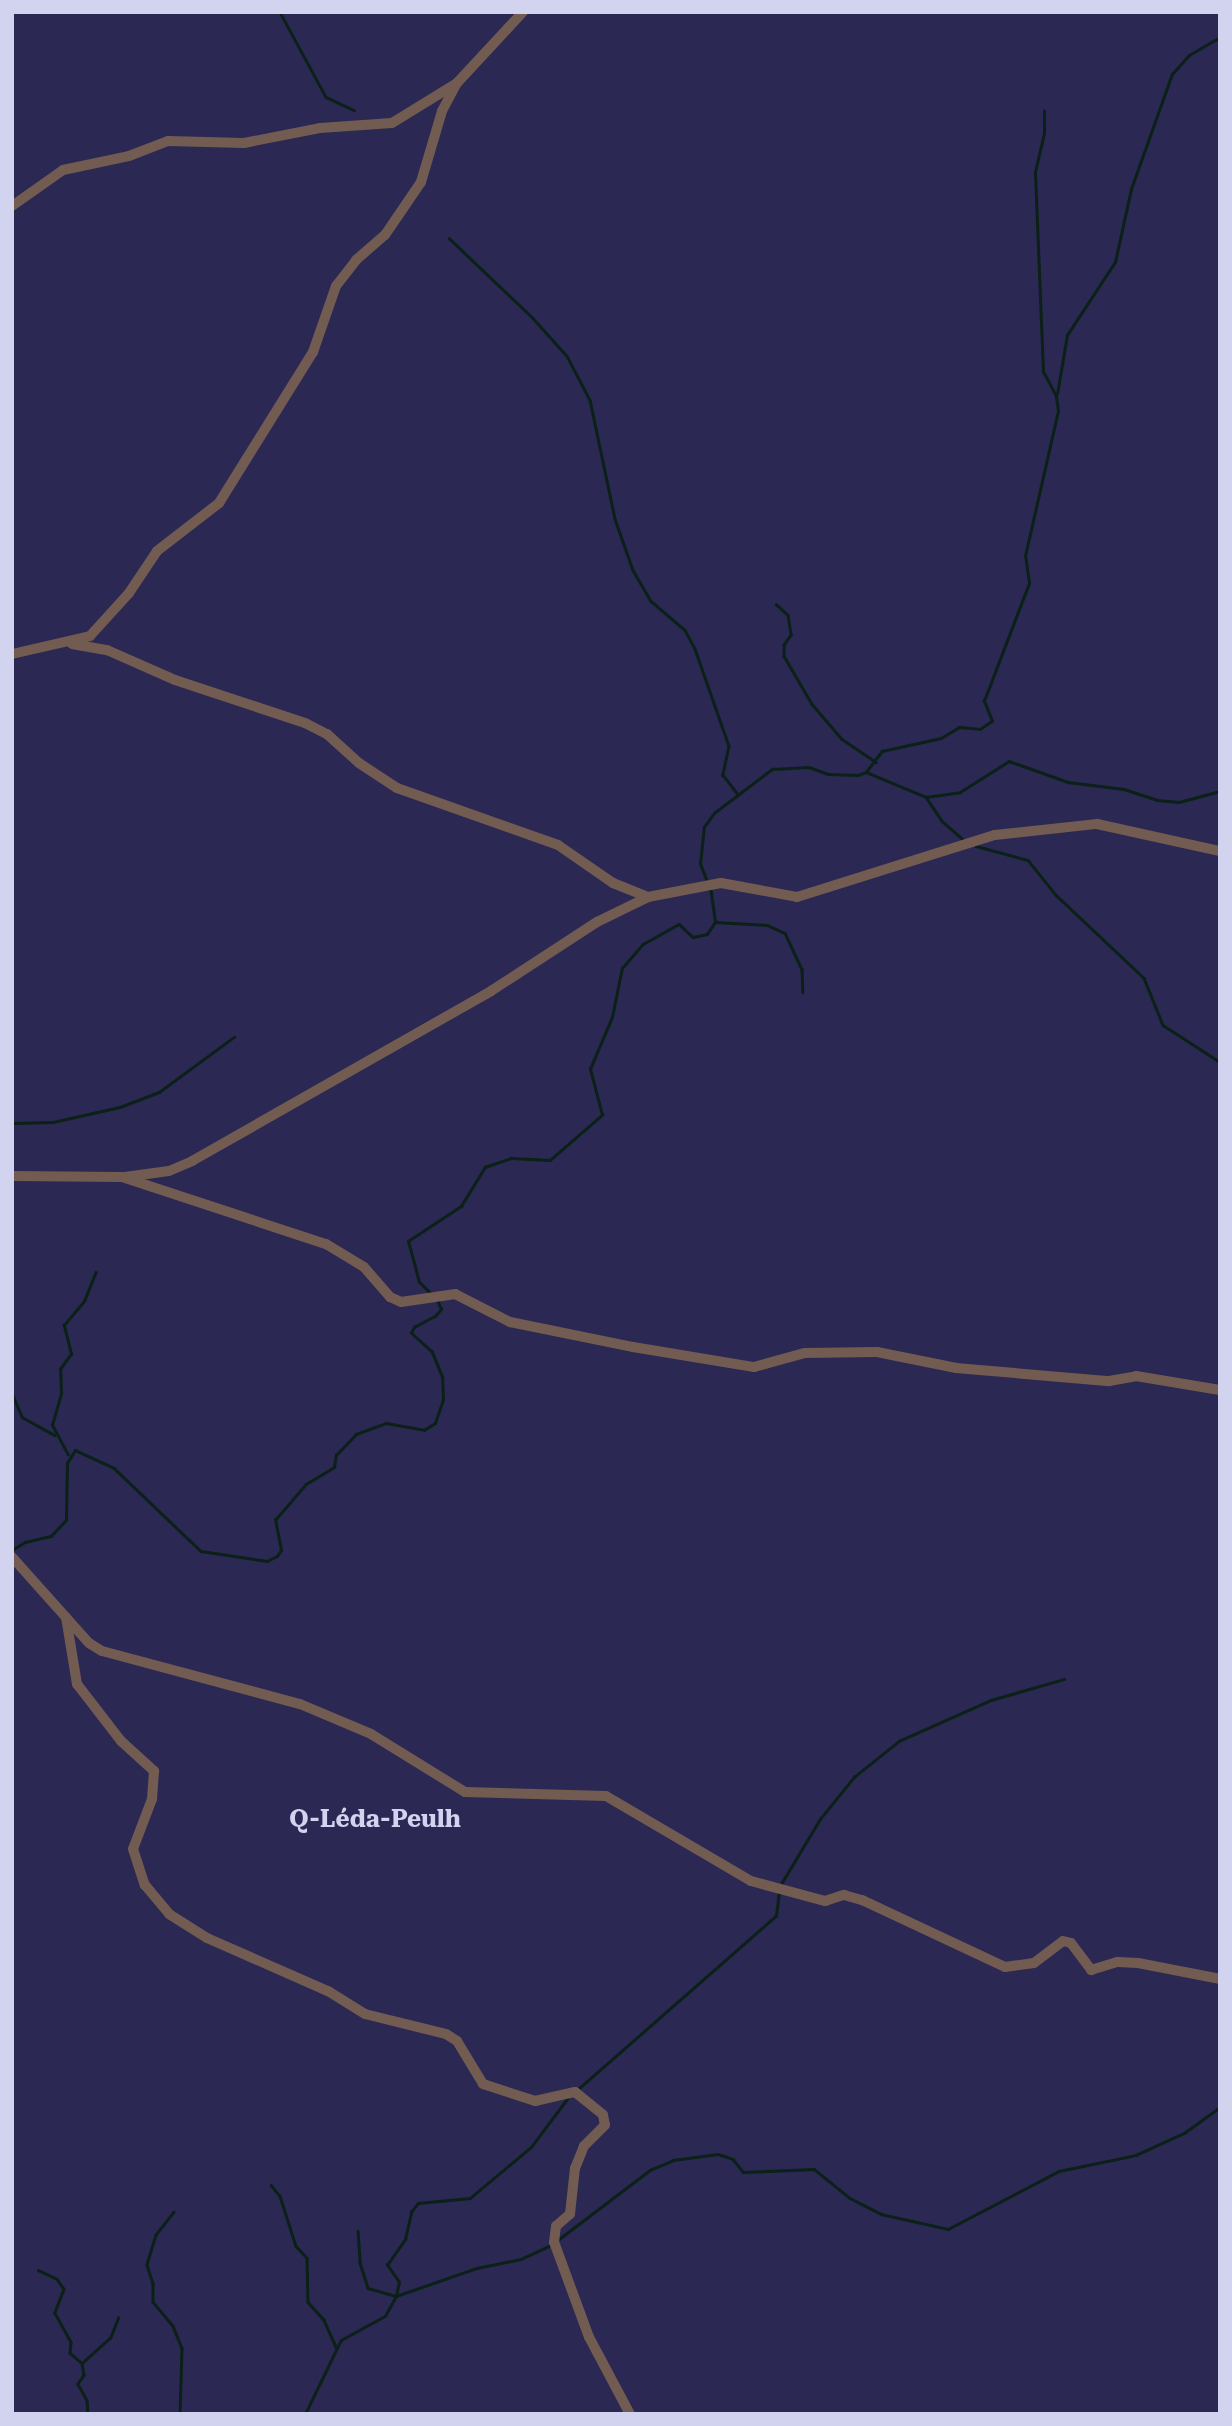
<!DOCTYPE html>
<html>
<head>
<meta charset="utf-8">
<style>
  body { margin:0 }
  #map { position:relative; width:1232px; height:2426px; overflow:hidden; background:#2b2854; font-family:"Roboto Serif",serif }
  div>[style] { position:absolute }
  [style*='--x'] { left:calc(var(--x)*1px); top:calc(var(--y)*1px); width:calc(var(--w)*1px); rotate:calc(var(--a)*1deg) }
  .stream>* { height:2.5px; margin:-1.25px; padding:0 1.25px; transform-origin:1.25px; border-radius:1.25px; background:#0b2017 }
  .minor>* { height:10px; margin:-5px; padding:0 5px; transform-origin:5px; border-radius:5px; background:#725b51 }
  span { translate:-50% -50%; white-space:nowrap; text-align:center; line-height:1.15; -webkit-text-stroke:7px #2b2854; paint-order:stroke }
  .quarter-label { font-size:24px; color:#d2d3ef; font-weight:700 }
  .frame { position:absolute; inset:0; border:14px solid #d2d3ef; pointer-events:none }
</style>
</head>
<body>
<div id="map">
  <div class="stream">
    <div style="--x:280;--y:12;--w:97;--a:61.6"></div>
    <div style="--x:326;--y:97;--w:31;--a:25"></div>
    <div style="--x:449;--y:238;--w:116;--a:43.6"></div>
    <div style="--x:533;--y:318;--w:51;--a:48.2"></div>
    <div style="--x:567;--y:356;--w:50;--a:62.4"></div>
    <div style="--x:590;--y:400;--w:122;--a:78.1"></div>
    <div style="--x:615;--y:519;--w:54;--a:70.6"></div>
    <div style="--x:633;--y:570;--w:36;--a:60"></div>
    <div style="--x:651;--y:601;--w:45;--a:40.5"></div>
    <div style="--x:685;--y:630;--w:21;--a:62"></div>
    <div style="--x:695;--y:649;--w:103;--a:70.7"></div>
    <div style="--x:729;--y:746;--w:30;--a:102"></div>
    <div style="--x:723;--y:775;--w:24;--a:52"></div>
    <div style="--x:1057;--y:394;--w:60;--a:-80.4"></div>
    <div style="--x:1067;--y:335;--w:87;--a:-56.7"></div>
    <div style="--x:1115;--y:262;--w:75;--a:-77.6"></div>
    <div style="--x:1131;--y:189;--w:122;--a:-70.4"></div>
    <div style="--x:1172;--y:74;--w:25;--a:-48"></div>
    <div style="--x:1189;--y:55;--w:36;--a:-30"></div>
    <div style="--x:776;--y:604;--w:16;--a:43"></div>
    <div style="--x:788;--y:615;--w:20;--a:81"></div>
    <div style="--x:791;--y:635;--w:12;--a:125"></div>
    <div style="--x:784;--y:645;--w:11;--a:90"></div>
    <div style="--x:784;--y:656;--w:56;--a:59.7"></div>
    <div style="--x:812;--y:704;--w:46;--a:49.4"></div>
    <div style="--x:842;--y:739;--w:41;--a:34.1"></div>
    <div style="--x:866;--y:772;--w:65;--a:22.6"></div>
    <div style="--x:926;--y:797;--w:34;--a:-8"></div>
    <div style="--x:960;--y:792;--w:58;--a:-32.3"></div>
    <div style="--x:1009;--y:761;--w:63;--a:19.6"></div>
    <div style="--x:1068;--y:782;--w:56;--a:7.1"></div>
    <div style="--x:1124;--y:789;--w:35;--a:18"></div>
    <div style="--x:1157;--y:800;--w:22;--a:5"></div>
    <div style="--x:1179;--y:802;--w:42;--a:-15"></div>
    <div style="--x:926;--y:797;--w:29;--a:56"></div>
    <div style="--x:942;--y:821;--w:29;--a:41"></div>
    <div style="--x:976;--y:846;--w:54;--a:15.1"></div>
    <div style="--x:1028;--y:860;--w:45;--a:51.3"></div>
    <div style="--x:1056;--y:895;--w:121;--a:43.3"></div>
    <div style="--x:1144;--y:978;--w:51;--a:68"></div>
    <div style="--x:1163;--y:1025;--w:68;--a:33"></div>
    <div style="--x:707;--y:882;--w:19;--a:-111"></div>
    <div style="--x:700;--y:864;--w:37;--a:-84"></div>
    <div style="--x:704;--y:827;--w:17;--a:-54"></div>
    <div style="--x:714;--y:813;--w:73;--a:-37.2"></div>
    <div style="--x:772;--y:769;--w:37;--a:-3"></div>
    <div style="--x:809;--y:767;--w:20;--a:20"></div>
    <div style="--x:828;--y:774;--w:30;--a:2"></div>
    <div style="--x:858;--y:775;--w:9;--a:-21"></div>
    <div style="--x:866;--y:772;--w:26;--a:-53"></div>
    <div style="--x:882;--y:751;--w:60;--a:-12.4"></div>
    <div style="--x:941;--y:738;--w:21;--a:-31"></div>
    <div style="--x:959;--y:727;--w:21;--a:5"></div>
    <div style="--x:980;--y:729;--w:14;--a:-34"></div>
    <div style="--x:992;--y:721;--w:22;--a:-112"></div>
    <div style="--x:984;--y:701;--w:126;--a:-69.1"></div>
    <div style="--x:1029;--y:583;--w:27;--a:-98"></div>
    <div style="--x:1025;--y:556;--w:149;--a:-77.2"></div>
    <div style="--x:1058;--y:411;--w:15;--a:-98"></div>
    <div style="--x:1056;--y:396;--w:27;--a:-118"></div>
    <div style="--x:1043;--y:372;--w:200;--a:-92.3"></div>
    <div style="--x:1035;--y:172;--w:39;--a:-77"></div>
    <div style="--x:1044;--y:134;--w:23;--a:-90"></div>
    <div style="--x:715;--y:922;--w:52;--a:3.3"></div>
    <div style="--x:767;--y:925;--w:20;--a:24"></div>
    <div style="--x:785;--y:933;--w:40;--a:65"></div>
    <div style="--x:802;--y:969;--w:23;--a:88"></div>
    <div style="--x:12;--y:1123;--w:41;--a:-1.4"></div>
    <div style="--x:53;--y:1122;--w:69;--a:-12.6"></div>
    <div style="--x:120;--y:1107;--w:42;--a:-21"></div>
    <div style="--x:159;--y:1092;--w:93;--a:-36.3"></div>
    <div style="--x:430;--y:1293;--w:16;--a:-135"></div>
    <div style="--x:419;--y:1282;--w:42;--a:-105"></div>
    <div style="--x:408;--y:1241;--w:64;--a:-33.4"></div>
    <div style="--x:461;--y:1206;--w:46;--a:-58.4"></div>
    <div style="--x:485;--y:1167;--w:28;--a:-19"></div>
    <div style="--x:511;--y:1158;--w:39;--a:3"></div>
    <div style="--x:550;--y:1160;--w:69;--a:-40.9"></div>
    <div style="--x:602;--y:1115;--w:48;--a:-104.6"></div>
    <div style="--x:590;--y:1069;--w:56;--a:-67.1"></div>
    <div style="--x:612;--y:1017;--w:50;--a:-78.5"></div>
    <div style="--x:622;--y:968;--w:32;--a:-49"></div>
    <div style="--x:643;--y:944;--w:41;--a:-29.1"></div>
    <div style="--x:679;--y:924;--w:19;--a:43"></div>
    <div style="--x:693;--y:937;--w:14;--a:-12"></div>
    <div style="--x:707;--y:934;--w:14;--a:-56"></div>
    <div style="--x:715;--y:922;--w:34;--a:-98"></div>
    <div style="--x:12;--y:1393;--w:26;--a:67"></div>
    <div style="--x:22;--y:1417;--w:37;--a:29"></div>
    <div style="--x:68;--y:1455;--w:34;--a:-118"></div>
    <div style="--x:52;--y:1425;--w:33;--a:-74"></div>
    <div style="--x:61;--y:1393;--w:24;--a:-92"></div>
    <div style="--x:60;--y:1369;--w:19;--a:-54"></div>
    <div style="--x:71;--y:1354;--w:30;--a:-104"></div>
    <div style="--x:64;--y:1325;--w:31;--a:-50"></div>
    <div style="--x:84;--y:1301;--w:31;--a:-68"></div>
    <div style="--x:12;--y:1550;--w:15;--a:-32"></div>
    <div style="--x:25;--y:1542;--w:27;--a:-13"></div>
    <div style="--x:51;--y:1536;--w:22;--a:-47"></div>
    <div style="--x:66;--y:1520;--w:57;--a:-89"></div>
    <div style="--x:67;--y:1463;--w:15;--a:-58"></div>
    <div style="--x:75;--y:1450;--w:43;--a:24.8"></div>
    <div style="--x:114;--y:1468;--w:120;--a:43.7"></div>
    <div style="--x:201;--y:1551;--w:67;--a:8.6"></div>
    <div style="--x:267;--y:1561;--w:11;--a:-27"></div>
    <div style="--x:277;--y:1556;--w:7;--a:-56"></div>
    <div style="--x:281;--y:1550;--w:31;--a:-101"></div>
    <div style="--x:275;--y:1520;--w:48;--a:-49.3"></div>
    <div style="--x:306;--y:1484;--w:33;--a:-31"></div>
    <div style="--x:334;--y:1467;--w:12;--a:-81"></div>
    <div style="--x:336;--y:1455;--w:29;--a:-46"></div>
    <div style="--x:356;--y:1434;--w:32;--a:-20"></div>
    <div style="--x:386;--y:1423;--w:39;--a:10"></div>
    <div style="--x:424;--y:1430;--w:13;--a:-32"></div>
    <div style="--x:435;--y:1423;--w:24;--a:-71"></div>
    <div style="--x:443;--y:1400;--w:23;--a:-92"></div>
    <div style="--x:442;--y:1377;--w:27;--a:-112"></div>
    <div style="--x:432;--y:1352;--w:28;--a:-138"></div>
    <div style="--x:411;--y:1333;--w:7;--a:-63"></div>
    <div style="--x:414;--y:1327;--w:24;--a:-28"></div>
    <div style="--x:435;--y:1316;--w:9;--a:-49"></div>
    <div style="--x:441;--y:1309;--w:10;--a:-114"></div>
    <div style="--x:781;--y:1884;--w:76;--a:-59"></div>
    <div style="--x:820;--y:1819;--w:54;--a:-51"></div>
    <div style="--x:854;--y:1777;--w:58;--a:-38.7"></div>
    <div style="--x:899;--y:1741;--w:101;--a:-24"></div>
    <div style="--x:991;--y:1700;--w:76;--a:-16"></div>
    <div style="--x:577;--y:2090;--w:264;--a:-41.2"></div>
    <div style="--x:776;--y:1916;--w:26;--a:-83"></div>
    <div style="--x:271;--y:2185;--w:14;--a:51"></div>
    <div style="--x:280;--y:2196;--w:52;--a:72.3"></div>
    <div style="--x:296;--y:2246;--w:16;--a:47"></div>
    <div style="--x:307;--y:2258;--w:44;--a:88.7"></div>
    <div style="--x:308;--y:2302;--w:24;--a:48"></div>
    <div style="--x:324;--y:2320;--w:30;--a:66"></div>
    <div style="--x:174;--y:2212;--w:29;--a:128"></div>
    <div style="--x:156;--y:2235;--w:31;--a:107"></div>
    <div style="--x:147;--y:2265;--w:19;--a:72"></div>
    <div style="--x:153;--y:2283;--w:19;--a:90"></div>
    <div style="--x:153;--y:2302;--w:31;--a:50"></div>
    <div style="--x:173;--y:2326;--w:24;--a:68"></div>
    <div style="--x:182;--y:2348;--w:66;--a:91.7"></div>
    <div style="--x:358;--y:2231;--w:32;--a:86"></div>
    <div style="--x:360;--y:2263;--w:26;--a:72"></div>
    <div style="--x:368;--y:2288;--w:29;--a:16"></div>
    <div style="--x:396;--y:2296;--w:86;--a:-19.1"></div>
    <div style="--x:477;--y:2268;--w:45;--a:-11.6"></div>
    <div style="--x:521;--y:2259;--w:33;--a:-25"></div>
    <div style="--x:559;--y:2239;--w:114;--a:-37.2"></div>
    <div style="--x:650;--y:2170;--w:25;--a:-23"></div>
    <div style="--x:673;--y:2160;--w:45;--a:-7.6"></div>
    <div style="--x:718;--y:2154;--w:16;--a:18"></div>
    <div style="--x:733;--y:2159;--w:16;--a:52"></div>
    <div style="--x:743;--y:2172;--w:71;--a:-2.4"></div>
    <div style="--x:814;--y:2169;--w:46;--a:38.9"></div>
    <div style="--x:850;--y:2198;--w:35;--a:27"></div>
    <div style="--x:881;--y:2214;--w:69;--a:12.6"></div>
    <div style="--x:948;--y:2229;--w:125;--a:-27.6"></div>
    <div style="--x:1059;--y:2171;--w:79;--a:-11.7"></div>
    <div style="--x:1136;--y:2155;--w:53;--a:-24.6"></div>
    <div style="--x:1184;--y:2133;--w:44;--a:-35.8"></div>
    <div style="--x:38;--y:2270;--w:21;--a:25"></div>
    <div style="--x:57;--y:2279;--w:12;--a:55"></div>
    <div style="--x:64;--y:2289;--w:26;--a:111"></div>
    <div style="--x:55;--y:2313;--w:33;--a:61"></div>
    <div style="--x:71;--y:2342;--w:11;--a:95"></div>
    <div style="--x:70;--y:2353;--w:16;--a:40"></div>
    <div style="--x:82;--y:2363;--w:12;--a:81"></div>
    <div style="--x:84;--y:2375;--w:11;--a:124"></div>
    <div style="--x:78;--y:2384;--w:18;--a:61"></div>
    <div style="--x:87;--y:2400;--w:14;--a:86"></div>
    <div style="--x:82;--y:2363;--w:38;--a:-42"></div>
    <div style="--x:110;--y:2338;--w:22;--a:-68"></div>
    <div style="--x:305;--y:2414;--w:82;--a:-64.1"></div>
    <div style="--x:341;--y:2340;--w:50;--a:-28.6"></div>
    <div style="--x:385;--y:2316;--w:23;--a:-61"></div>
    <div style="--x:396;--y:2296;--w:14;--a:-78"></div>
    <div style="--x:399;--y:2282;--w:21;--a:-125"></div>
    <div style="--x:387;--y:2265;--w:32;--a:-55"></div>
    <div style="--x:405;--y:2239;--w:28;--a:-77"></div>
    <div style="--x:411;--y:2212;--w:11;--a:-52"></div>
    <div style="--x:418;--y:2203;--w:52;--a:-5.5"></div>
    <div style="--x:470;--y:2198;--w:80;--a:-39.9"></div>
    <div style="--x:531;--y:2147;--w:60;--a:-53.1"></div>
  </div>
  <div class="minor">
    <div style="--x:12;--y:206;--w:62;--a:-35.2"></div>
    <div style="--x:63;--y:170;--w:67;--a:-12"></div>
    <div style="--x:129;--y:156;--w:42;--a:-21"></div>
    <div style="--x:168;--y:141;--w:76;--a:1.5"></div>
    <div style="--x:244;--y:143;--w:77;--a:-11.2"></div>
    <div style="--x:320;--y:128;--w:72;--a:-4"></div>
    <div style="--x:392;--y:123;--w:76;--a:-31.6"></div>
    <div style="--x:457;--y:83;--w:97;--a:-47.1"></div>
    <div style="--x:72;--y:644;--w:36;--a:10"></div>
    <div style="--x:107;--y:650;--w:74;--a:23.8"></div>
    <div style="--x:175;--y:680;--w:137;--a:18.3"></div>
    <div style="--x:305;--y:723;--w:25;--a:27"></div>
    <div style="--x:327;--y:734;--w:43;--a:42.2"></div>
    <div style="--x:359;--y:763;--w:45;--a:33.3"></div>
    <div style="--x:397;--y:788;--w:171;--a:19.5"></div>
    <div style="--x:558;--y:845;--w:67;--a:34.6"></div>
    <div style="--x:613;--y:883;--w:38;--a:22"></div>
    <div style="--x:648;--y:897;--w:74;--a:-10.9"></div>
    <div style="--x:721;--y:883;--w:77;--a:10.4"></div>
    <div style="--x:797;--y:897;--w:207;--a:-17.4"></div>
    <div style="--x:995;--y:835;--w:103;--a:-6.2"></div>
    <div style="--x:1097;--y:824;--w:126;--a:12.4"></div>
    <div style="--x:12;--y:654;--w:80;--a:-13"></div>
    <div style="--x:90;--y:636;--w:58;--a:-47.8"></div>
    <div style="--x:129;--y:593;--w:50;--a:-56.3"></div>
    <div style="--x:157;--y:551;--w:78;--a:-37.7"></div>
    <div style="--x:219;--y:503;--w:178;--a:-58.1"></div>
    <div style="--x:313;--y:352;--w:70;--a:-70.8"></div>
    <div style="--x:336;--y:286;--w:33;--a:-52"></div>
    <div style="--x:356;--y:260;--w:38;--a:-41"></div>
    <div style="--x:385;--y:235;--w:64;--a:-55.8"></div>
    <div style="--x:421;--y:182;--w:74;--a:-73.5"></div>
    <div style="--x:442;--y:111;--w:32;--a:-62"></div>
    <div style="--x:12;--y:1176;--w:110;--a:0.5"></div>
    <div style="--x:122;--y:1177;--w:215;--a:18.2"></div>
    <div style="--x:326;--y:1244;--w:44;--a:31.2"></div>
    <div style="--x:364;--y:1267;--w:40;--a:49"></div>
    <div style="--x:390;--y:1297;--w:12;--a:24"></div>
    <div style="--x:401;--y:1302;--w:55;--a:-8.4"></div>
    <div style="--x:455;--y:1294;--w:62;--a:27"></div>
    <div style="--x:510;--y:1322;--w:126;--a:11.5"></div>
    <div style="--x:633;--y:1347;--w:123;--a:9.4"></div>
    <div style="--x:754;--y:1367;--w:53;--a:-15.4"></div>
    <div style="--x:805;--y:1353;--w:72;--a:-0.8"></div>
    <div style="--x:877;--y:1352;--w:81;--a:11.4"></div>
    <div style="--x:956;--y:1368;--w:154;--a:4.9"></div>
    <div style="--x:1109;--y:1381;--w:27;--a:-10"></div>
    <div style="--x:1136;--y:1376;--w:85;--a:9.5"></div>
    <div style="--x:125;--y:1177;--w:44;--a:-7.8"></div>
    <div style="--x:169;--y:1171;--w:25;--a:-23"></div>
    <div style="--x:192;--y:1161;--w:344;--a:-29.6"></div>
    <div style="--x:491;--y:991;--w:126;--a:-33.1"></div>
    <div style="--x:597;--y:922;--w:57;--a:-26.1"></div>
    <div style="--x:12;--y:1557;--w:115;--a:48.2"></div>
    <div style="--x:89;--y:1643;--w:15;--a:32"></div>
    <div style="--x:102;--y:1651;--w:205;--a:15"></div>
    <div style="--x:300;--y:1704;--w:77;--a:22.9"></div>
    <div style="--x:371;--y:1734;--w:110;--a:31.7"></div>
    <div style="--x:465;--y:1792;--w:141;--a:1.6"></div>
    <div style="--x:606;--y:1796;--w:168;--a:30.4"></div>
    <div style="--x:751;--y:1881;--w:77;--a:15.1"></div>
    <div style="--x:825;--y:1901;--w:20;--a:-18"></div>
    <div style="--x:844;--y:1895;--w:19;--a:16"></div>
    <div style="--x:862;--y:1900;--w:158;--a:25.1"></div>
    <div style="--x:1005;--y:1967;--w:29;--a:-8"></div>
    <div style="--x:1034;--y:1963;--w:36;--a:-37"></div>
    <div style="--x:1063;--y:1941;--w:8;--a:14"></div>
    <div style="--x:1071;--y:1943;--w:34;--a:53"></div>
    <div style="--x:1091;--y:1970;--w:28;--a:-17"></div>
    <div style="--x:1118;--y:1962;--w:20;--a:3"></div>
    <div style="--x:1138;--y:1963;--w:84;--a:11"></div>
    <div style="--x:66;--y:1617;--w:68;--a:80.7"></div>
    <div style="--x:77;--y:1684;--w:72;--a:52.3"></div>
    <div style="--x:121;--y:1741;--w:45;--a:42.3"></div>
    <div style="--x:154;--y:1771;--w:28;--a:94"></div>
    <div style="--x:152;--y:1799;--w:53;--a:110.8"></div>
    <div style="--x:133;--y:1849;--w:38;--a:72"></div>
    <div style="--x:145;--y:1885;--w:38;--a:50"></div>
    <div style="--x:169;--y:1914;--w:45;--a:32.3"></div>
    <div style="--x:207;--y:1938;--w:132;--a:23.7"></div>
    <div style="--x:328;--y:1991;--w:44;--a:31.9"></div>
    <div style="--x:365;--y:2014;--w:83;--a:13.9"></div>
    <div style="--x:446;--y:2034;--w:13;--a:32"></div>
    <div style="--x:457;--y:2041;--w:50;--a:58.8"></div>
    <div style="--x:483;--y:2084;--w:55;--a:18.1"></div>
    <div style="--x:535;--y:2101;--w:41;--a:-12.7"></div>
    <div style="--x:575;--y:2092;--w:36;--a:39"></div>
    <div style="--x:603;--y:2115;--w:10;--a:79"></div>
    <div style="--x:605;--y:2125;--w:30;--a:135"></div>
    <div style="--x:584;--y:2146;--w:24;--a:112"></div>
    <div style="--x:575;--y:2168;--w:46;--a:96.2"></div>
    <div style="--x:570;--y:2214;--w:18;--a:139"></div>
    <div style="--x:556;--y:2226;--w:16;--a:97"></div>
    <div style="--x:554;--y:2242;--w:101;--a:69.8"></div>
    <div style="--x:589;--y:2337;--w:87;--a:62"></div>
  </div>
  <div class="quarter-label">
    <span style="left:375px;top:1820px">Q-Léda-Peulh</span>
  </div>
  <div class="frame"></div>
</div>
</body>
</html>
